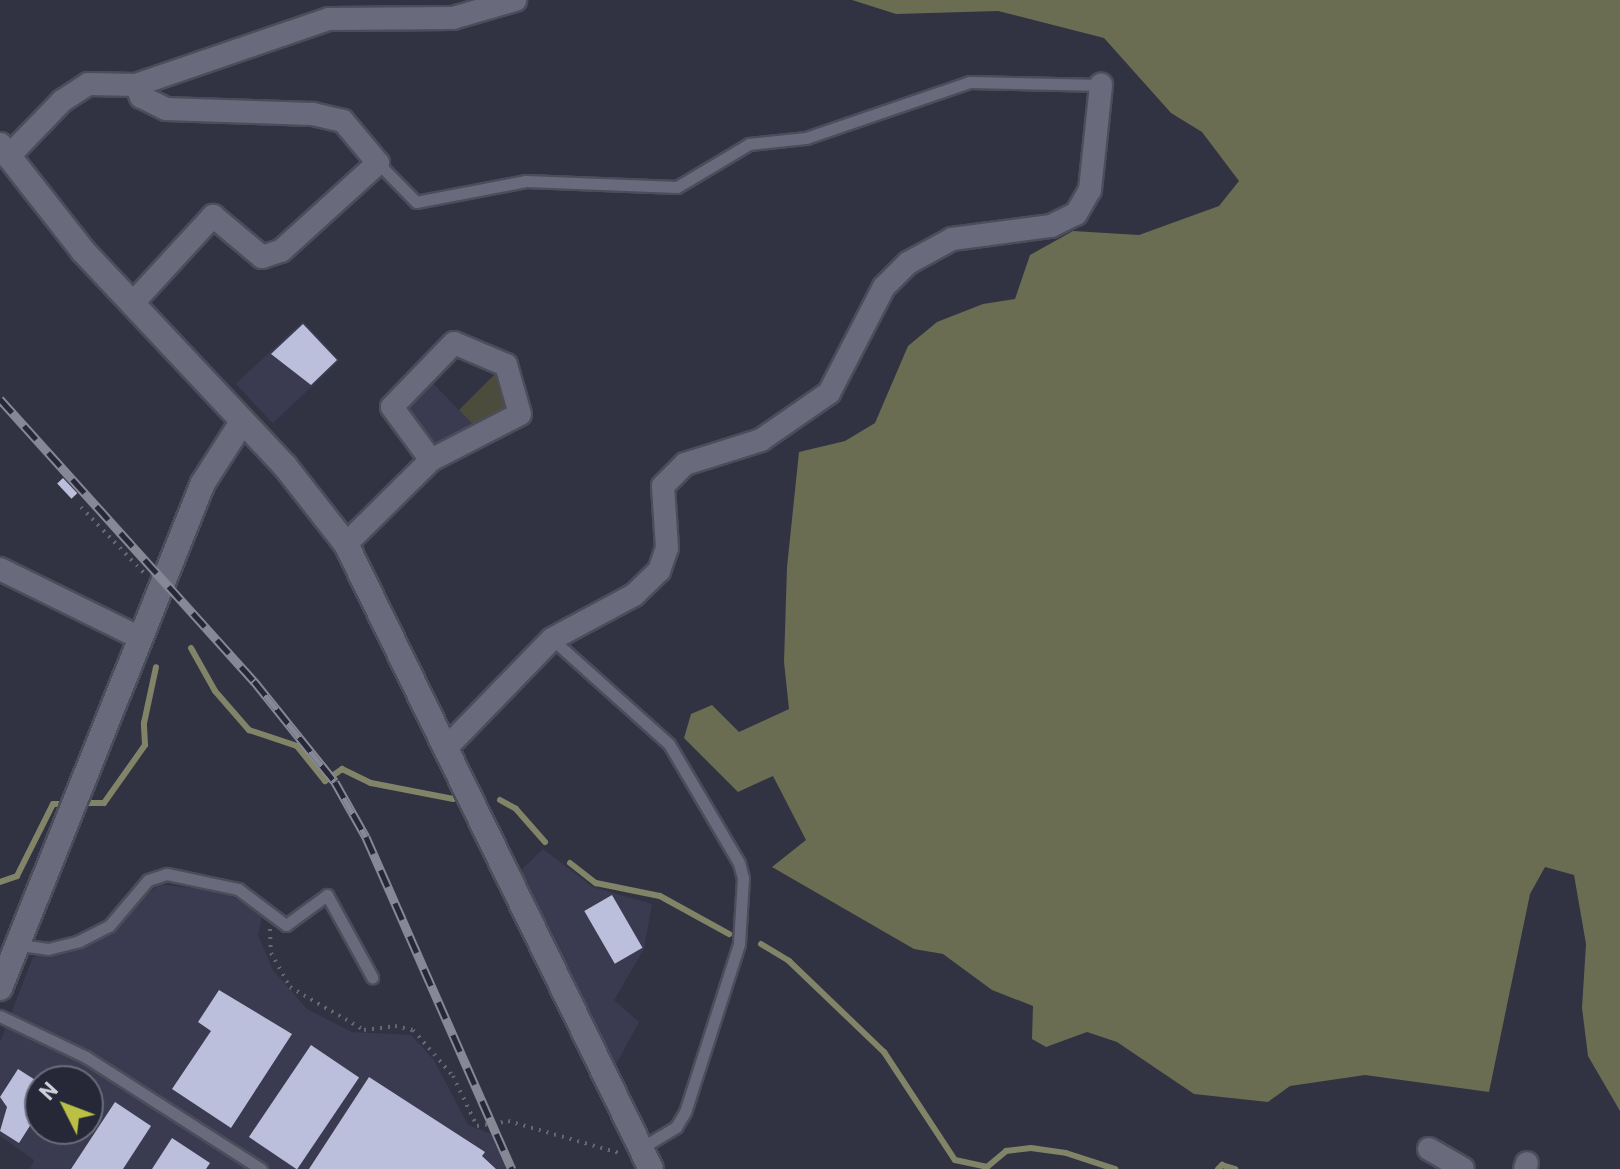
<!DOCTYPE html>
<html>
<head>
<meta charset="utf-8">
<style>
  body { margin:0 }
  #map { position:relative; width:1620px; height:1169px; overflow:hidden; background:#313242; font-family:Barlow,sans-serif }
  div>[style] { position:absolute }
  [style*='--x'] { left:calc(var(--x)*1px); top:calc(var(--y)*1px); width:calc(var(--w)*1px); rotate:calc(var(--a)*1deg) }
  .built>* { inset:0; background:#3a3b50; transform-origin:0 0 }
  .green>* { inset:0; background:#4b4c3c }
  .forest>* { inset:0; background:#6a6d51 }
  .stream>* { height:6px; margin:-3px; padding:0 3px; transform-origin:3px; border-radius:3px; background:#828468 }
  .building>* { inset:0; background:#bcbfdc; transform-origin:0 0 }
  .path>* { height:4px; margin-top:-2px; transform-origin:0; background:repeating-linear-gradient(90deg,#666775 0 2px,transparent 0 8px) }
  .roads { filter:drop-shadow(2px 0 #4c4d5a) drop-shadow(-2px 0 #4c4d5a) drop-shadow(0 2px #4c4d5a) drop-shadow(0 -2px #4c4d5a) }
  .lane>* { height:11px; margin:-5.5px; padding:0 5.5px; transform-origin:5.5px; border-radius:5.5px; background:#696b7c }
  .street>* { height:22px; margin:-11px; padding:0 11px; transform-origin:11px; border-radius:11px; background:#696b7c }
  .secondary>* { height:24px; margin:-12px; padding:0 12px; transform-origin:12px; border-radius:12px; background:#696b7c }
  .rail>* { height:9px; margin-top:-4.5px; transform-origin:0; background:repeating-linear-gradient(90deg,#272837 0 18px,#878895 0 36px); box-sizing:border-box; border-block:2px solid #878895 }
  span { translate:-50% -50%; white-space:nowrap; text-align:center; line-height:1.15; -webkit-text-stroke:8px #272837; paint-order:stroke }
  .north { position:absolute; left:24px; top:1065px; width:80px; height:80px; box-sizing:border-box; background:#272837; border:2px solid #6b6c79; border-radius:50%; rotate:312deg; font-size:22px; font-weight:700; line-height:32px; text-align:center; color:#d0d1db }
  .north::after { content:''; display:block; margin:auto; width:28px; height:36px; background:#bbc045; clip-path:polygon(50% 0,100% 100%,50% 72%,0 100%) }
</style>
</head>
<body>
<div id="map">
  <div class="built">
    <div style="left:303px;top:321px;width:54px;height:92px;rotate:47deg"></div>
    <div style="clip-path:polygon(430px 380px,476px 428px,439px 446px,410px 416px,409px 403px)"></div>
    <div style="clip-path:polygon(543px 849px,593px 887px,652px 904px,644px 949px,614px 1000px,639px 1022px,613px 1070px,517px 874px)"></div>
    <div style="clip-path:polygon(evenodd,159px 884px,225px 892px,254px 910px,262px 917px,258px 935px,273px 970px,307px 1009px,352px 1032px,411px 1035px,434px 1060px,468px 1125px,491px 1134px,506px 1169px,30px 1169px,34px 1160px,0 1136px,0 1042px,33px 957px,102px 937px,159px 884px,40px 1081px,88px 1081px,88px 1129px,40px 1129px,40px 1081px)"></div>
  </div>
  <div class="green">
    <div style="clip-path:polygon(498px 371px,511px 403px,505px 415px,476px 428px,459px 410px)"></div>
  </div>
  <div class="forest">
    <div style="clip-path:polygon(852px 0,1620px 0,1620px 1111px,1588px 1056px,1582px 1008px,1586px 944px,1574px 875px,1545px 867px,1530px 894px,1489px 1092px,1365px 1075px,1290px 1086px,1268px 1102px,1194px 1094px,1117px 1042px,1087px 1032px,1046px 1047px,1032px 1039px,1033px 1006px,992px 990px,943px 954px,914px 949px,772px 867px,806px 840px,773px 776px,738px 792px,684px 738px,691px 714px,712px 705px,739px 732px,789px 709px,784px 662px,787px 567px,799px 452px,845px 441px,875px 423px,908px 346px,937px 322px,983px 304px,1015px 299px,1030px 255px,1073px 231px,1139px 235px,1219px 206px,1239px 181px,1202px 132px,1171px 113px,1104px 38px,998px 11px,896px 14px)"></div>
  </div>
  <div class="stream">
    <div style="--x:191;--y:648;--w:49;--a:60.8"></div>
    <div style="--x:215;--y:691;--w:52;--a:48.9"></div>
    <div style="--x:249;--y:730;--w:51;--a:18.4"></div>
    <div style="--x:297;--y:746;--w:45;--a:51.3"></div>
    <div style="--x:325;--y:781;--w:21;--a:-35"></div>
    <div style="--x:342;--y:769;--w:32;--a:26"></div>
    <div style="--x:371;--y:783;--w:84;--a:11"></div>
    <div style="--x:500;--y:800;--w:18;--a:29"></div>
    <div style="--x:516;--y:809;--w:44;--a:48.7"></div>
    <div style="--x:79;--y:803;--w:25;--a:0"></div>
    <div style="--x:104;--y:803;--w:71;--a:-54.7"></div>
    <div style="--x:145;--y:745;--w:22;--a:-93"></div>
    <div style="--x:144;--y:723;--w:57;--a:-77.9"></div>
    <div style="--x:570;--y:863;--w:33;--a:38"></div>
    <div style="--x:596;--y:883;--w:65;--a:11.5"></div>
    <div style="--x:660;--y:896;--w:79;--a:28.8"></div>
    <div style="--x:0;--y:882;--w:18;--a:-19"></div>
    <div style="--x:17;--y:876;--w:80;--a:-63.4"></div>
    <div style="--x:53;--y:804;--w:15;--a:0"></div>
    <div style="--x:761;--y:944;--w:33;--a:31"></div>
    <div style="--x:789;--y:961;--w:132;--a:43.8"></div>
    <div style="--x:884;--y:1052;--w:129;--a:56.7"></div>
    <div style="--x:955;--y:1160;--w:33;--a:12"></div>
    <div style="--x:987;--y:1167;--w:25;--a:-40"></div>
    <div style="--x:1006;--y:1151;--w:25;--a:-7"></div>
    <div style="--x:1031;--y:1148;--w:35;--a:8"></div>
    <div style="--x:1066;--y:1153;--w:52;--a:18.1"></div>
    <div style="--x:1218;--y:1169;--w:6;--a:-45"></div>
    <div style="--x:1222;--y:1165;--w:14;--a:17"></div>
  </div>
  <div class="building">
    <div style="clip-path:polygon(303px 324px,337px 360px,311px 385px,271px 354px)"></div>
    <div style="left:63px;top:478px;width:21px;height:8px;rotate:47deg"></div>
    <div style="left:612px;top:895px;width:61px;height:32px;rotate:60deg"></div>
    <div style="clip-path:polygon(219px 990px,292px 1034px,231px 1128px,172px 1089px,211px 1031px,198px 1022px)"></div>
    <div style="left:311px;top:1045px;width:58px;height:111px;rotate:34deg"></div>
    <div style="clip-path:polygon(18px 1069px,40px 1083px,40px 1110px,19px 1143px,0 1131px,7px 1107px,0 1097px)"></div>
    <div style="clip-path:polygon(369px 1077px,485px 1152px,482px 1156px,496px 1169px,309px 1169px)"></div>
    <div style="clip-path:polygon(115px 1102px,151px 1126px,123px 1169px,71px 1169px)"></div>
    <div style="clip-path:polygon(172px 1138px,210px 1163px,206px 1169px,152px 1169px)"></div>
  </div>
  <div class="path">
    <div style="--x:81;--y:507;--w:91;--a:46.3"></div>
    <div style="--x:270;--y:929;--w:24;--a:88"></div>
    <div style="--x:271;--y:953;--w:39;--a:61"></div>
    <div style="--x:290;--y:987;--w:86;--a:30.2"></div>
    <div style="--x:364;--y:1030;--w:31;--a:-7"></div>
    <div style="--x:395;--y:1026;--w:18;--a:13"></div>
    <div style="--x:413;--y:1030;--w:61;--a:49"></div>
    <div style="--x:453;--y:1076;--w:55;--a:64.4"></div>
    <div style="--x:477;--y:1126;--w:31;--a:-9"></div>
    <div style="--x:508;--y:1121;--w:116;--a:16.1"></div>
  </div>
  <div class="roads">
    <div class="lane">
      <div style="--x:378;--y:163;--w:54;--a:45.7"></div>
      <div style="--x:416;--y:202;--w:112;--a:-10.8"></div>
      <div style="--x:526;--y:181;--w:151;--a:2.3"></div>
      <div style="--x:677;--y:187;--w:84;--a:-30.8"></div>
      <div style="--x:749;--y:144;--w:57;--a:-6"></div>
      <div style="--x:806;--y:138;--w:173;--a:-18.9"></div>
      <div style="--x:970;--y:82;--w:131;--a:1.3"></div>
      <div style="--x:552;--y:639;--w:157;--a:41.9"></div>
      <div style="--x:669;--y:744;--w:138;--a:59.5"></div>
      <div style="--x:739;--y:863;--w:16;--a:75"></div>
      <div style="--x:743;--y:878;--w:66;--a:93.5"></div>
      <div style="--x:739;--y:944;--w:176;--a:107.8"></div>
      <div style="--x:685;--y:1112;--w:17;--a:121"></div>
      <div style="--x:676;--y:1127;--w:41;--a:149"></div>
      <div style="--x:20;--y:945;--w:28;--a:8"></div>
      <div style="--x:48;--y:949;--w:32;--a:-14"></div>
      <div style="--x:79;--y:941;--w:34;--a:-27"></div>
      <div style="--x:109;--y:926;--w:60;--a:-49.7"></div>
      <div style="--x:148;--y:880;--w:20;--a:-18"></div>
      <div style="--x:167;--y:874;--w:73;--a:11.9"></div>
      <div style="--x:238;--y:889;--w:60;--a:36.9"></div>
      <div style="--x:286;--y:925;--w:51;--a:-36.2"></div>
      <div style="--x:327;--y:895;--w:94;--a:61.2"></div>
      <div style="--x:0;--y:1016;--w:95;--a:25.5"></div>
      <div style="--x:86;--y:1057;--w:208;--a:32.6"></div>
    </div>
    <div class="street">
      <div style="--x:8;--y:157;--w:78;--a:-46"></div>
      <div style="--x:62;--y:101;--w:31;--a:-33"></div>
      <div style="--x:88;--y:84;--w:48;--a:1.2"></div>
      <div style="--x:136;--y:85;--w:204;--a:-18.9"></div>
      <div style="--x:329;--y:19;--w:124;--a:-0.5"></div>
      <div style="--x:453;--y:18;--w:65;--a:-16.2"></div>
      <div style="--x:132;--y:304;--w:120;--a:-47.4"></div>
      <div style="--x:213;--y:216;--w:64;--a:39.9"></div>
      <div style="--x:262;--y:257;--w:20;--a:-18"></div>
      <div style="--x:281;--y:251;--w:131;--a:-42.2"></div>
      <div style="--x:378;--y:163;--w:55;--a:-129.8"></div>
      <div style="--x:343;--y:121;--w:32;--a:-167"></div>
      <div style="--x:312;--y:114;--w:146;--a:-178"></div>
      <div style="--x:166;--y:109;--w:28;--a:-154"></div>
      <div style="--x:141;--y:97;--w:13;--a:-113"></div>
      <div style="--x:346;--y:544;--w:120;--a:-44.7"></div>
      <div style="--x:431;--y:460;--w:100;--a:-27.3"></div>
      <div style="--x:520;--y:414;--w:51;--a:-105.9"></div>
      <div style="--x:506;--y:365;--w:56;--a:-157.1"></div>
      <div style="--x:454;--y:343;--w:89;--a:134.1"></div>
      <div style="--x:392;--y:407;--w:66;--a:53.7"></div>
      <div style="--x:0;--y:569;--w:154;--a:26.2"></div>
      <div style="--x:448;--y:746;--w:149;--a:-45.8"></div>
      <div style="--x:552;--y:639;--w:93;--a:-28.2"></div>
      <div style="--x:634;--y:595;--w:35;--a:-44"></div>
      <div style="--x:659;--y:571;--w:24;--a:-71"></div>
      <div style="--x:667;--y:548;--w:62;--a:-93.7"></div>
      <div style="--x:663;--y:486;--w:31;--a:-45"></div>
      <div style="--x:685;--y:464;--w:80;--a:-17.5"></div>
      <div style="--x:761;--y:440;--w:83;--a:-34.7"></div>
      <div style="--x:829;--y:393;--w:119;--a:-62.6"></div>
      <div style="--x:884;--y:287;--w:34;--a:-45"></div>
      <div style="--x:908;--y:263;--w:50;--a:-28.6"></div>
      <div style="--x:952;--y:239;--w:100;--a:-7.5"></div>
      <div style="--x:1051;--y:226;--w:28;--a:-26"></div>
      <div style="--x:1076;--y:214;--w:28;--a:-60"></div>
      <div style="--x:1090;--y:190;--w:106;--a:-84"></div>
      <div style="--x:1429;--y:1149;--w:39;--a:30"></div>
      <div style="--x:1525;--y:1169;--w:6;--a:-72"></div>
    </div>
    <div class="secondary">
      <div style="--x:0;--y:145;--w:135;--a:51.9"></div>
      <div style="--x:83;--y:251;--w:295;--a:46.8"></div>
      <div style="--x:285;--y:466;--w:99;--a:52"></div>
      <div style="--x:346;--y:544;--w:695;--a:63.99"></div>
      <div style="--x:0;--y:988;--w:544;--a:-68.1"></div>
      <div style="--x:203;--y:483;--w:72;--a:-57.4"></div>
    </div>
  </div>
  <div class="rail">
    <div style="--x:0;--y:399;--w:380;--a:48"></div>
    <div style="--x:254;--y:681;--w:129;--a:51.3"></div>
    <div style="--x:335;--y:782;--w:63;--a:60.6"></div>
    <div style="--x:366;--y:837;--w:363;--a:66.3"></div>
  </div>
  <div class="north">N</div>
</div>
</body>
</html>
